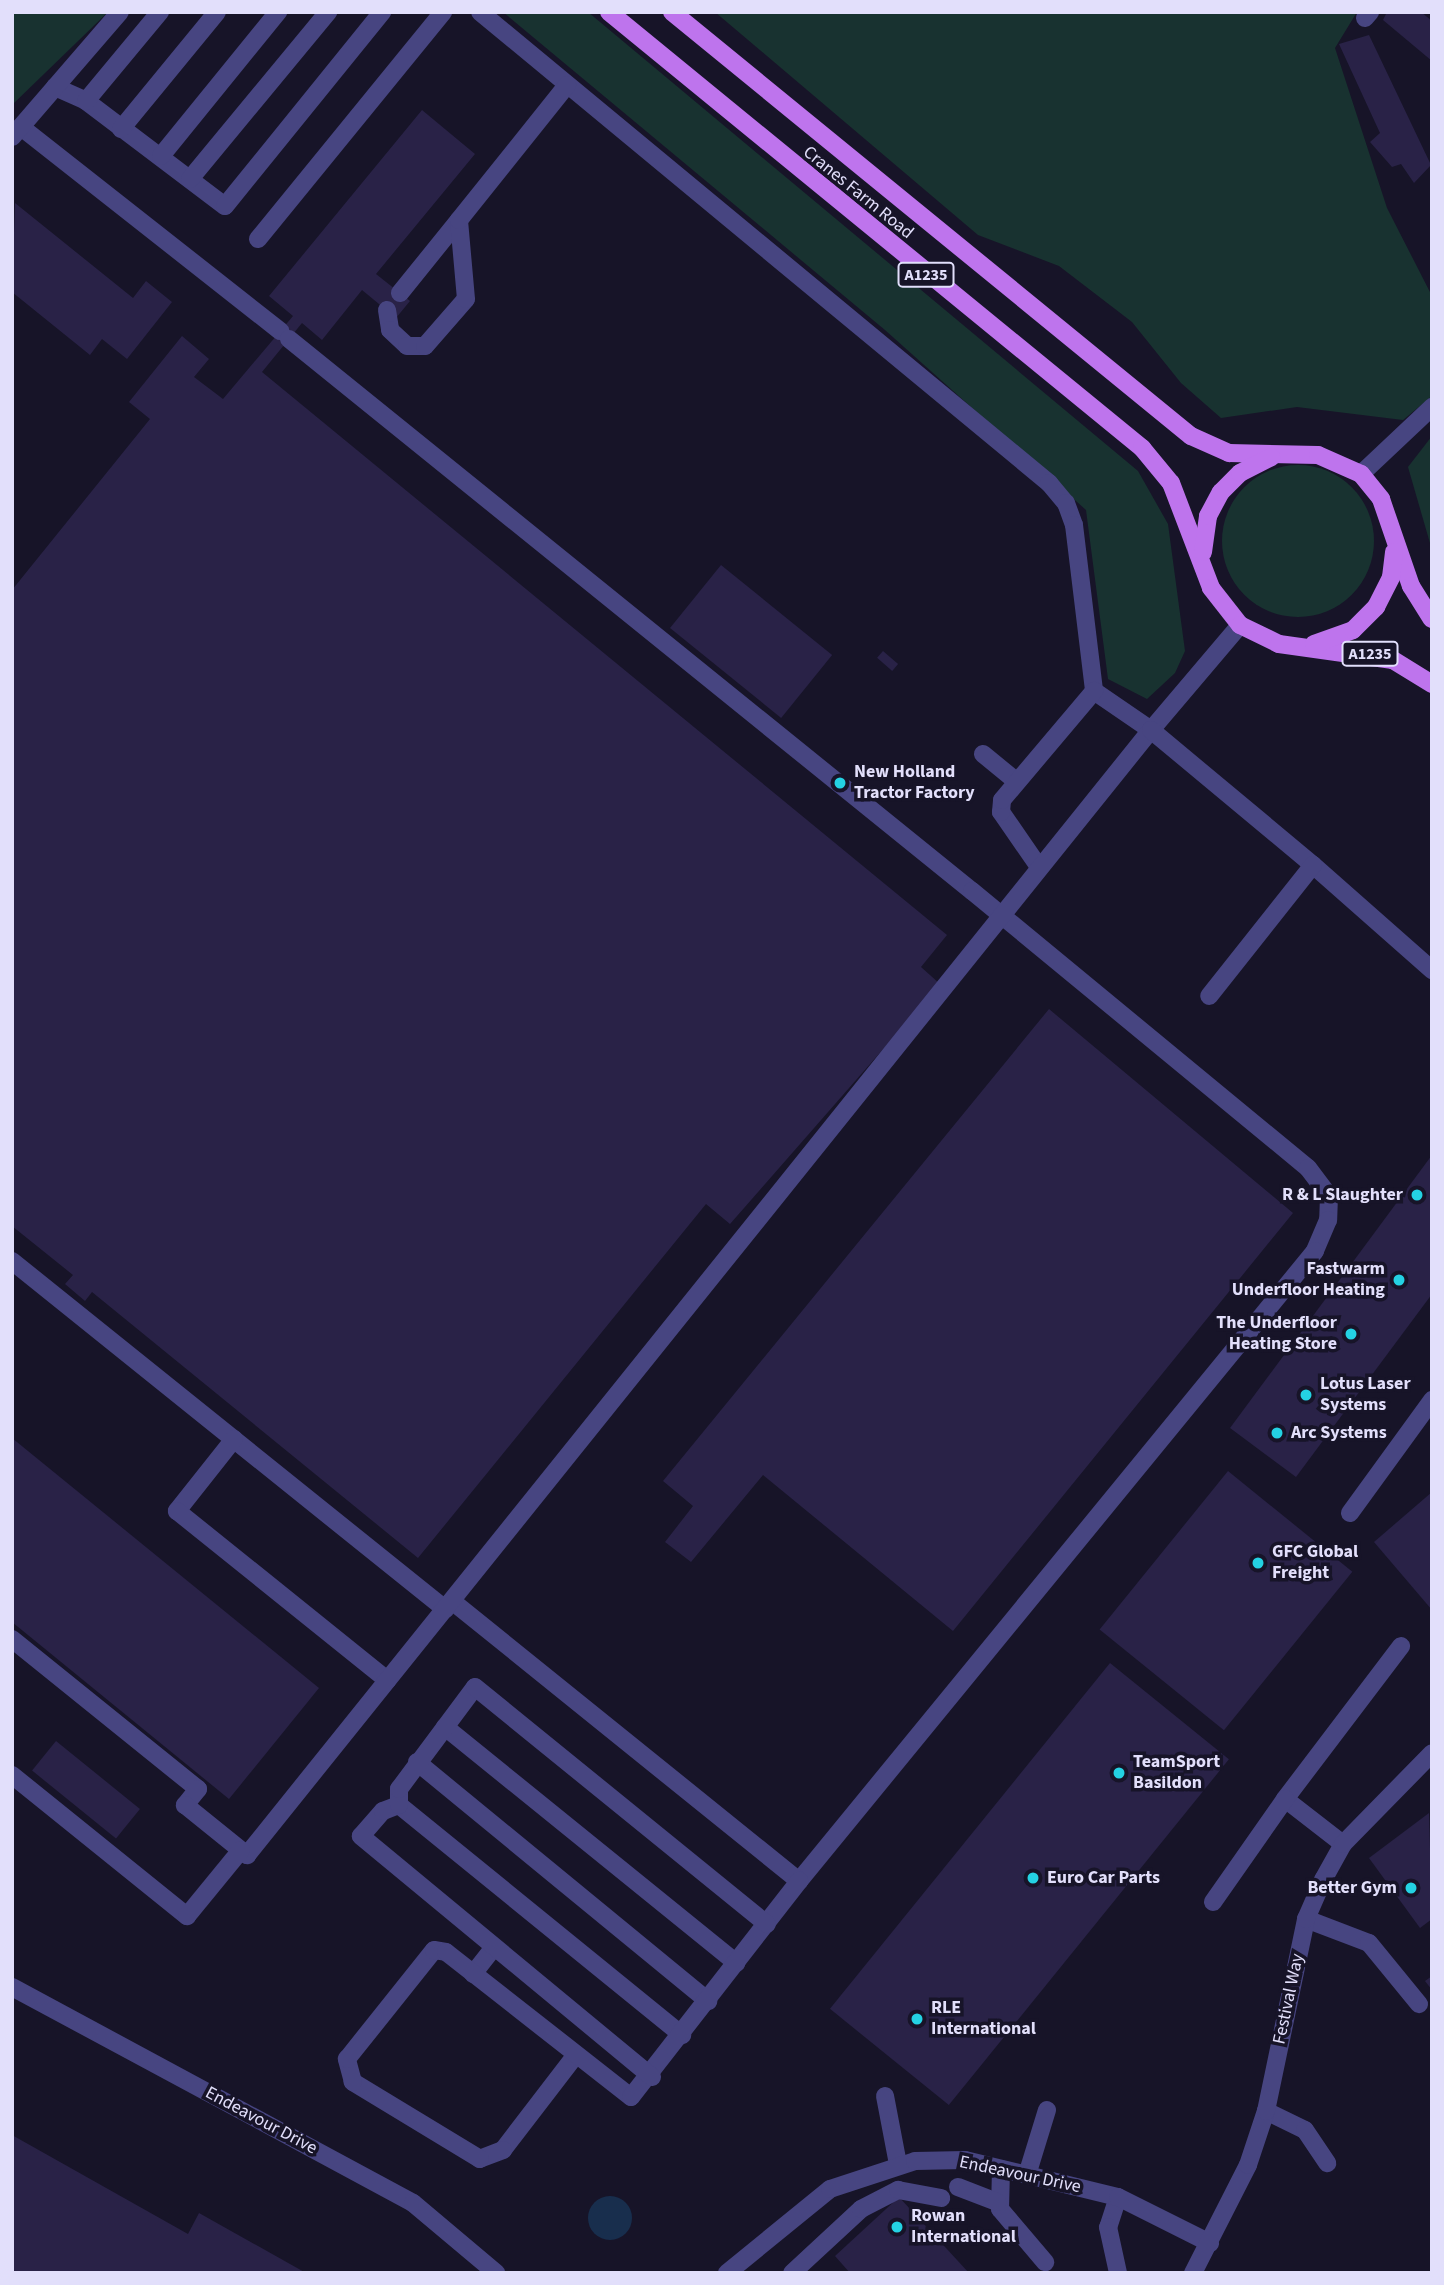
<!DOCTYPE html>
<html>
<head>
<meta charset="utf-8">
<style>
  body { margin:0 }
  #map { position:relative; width:1444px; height:2285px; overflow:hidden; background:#171428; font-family:"Source Sans 3",sans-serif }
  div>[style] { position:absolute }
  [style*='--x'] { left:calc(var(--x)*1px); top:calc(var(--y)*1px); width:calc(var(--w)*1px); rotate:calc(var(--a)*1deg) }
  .green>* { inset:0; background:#183230 }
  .round { border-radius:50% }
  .water>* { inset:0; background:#182e4d }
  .building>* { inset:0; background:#292247; transform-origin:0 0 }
  .minor>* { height:18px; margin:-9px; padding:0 9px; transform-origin:9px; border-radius:9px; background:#474581 }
  .major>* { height:18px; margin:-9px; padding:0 9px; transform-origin:9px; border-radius:9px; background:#be74ed }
  .dots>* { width:19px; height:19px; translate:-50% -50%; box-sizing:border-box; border:4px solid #171428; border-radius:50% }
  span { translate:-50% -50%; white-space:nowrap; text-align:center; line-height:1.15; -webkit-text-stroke:7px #171428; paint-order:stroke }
  .shield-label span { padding:2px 5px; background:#171428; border:2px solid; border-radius:5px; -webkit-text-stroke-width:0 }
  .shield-label { font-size:16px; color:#e2dffb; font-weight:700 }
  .street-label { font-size:18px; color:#e2dffb }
  .poi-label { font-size:18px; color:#e2dffb; font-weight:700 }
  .left { translate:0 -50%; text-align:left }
  .right { translate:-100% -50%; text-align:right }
  .frame { position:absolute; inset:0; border:14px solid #e2dffb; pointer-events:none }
</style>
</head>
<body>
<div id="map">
  <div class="green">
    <div style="clip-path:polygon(12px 12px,108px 12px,12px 105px)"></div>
    <div style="clip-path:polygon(503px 12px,588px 12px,1138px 471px,1168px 524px,1185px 651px,1175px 673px,1147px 699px,1108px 679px,1086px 510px,885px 330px)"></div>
    <div style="clip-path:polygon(715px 12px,1357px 12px,1335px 48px,1387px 208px,1432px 296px,1432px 396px,1403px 420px,1297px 407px,1221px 418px,1181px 383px,1132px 322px,1059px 266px,978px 235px)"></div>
    <div style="clip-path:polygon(1432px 436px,1432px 550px,1408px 467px)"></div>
    <div class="round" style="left:1222px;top:465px;width:152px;height:152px"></div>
  </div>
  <div class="water">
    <div class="round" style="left:588px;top:2196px;width:44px;height:44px"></div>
  </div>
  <div class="building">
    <div style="clip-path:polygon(1387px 12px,1421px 12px,1432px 21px,1432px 61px,1383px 20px)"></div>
    <div style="clip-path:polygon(1369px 35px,1431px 165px,1414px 183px,1401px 164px,1392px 167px,1370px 142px,1380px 133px,1339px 44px)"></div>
    <div style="clip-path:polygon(422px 110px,475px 154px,376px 274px,410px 301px,396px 318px,362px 290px,322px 340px,302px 323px,262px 372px,947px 935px,921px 967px,940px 984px,730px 1224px,706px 1204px,418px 1558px,92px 1292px,85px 1301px,65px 1284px,73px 1275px,12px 1226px,12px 590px,150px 419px,129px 402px,182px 336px,209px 359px,194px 377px,223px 399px,293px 316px,269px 296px)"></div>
    <div style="clip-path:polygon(15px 203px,133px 298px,146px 281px,172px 302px,127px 359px,102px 339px,90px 355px,12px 292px)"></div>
    <div style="left:721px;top:565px;width:143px;height:81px;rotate:39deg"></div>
    <div style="left:883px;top:651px;width:20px;height:9px;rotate:41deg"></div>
    <div style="clip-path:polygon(1049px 1009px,1293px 1213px,953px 1631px,763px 1475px,691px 1562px,665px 1542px,693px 1506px,663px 1481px)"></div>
    <div style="clip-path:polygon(1432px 1155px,1432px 1294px,1296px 1477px,1230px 1428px)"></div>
    <div style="clip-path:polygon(12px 1438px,319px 1688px,229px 1799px,12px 1622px)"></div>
    <div style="left:1228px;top:1471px;width:160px;height:204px;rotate:39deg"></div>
    <div style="clip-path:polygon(1432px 1492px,1432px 1610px,1374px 1542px)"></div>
    <div style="left:1110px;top:1663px;width:153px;height:445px;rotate:39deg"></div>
    <div style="left:56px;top:1741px;width:108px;height:38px;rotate:39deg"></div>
    <div style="clip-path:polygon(1429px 1813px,1432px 1919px,1420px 1928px,1369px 1858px)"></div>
    <div style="clip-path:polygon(1432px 1976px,1432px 1990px,1425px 1981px)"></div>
    <div style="clip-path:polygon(12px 2135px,188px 2234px,199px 2213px,306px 2273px,12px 2273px)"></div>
    <div style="clip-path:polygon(899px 2197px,969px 2273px,850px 2273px,835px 2256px)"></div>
  </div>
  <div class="minor">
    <div style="--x:480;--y:12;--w:739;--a:39.62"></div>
    <div style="--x:1049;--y:483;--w:26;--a:50"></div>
    <div style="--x:1066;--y:503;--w:23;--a:70"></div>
    <div style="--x:1074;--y:525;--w:167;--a:83.1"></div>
    <div style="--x:1094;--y:691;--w:69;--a:34.4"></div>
    <div style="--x:1151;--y:730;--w:138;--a:-49.7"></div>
    <div style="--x:1365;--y:18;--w:8;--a:-50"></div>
    <div style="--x:55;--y:87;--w:34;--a:24"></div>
    <div style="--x:86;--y:101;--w:174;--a:37.1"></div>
    <div style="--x:225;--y:206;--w:250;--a:-51"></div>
    <div style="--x:86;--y:101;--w:116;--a:-50.3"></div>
    <div style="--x:21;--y:127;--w:330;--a:38.2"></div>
    <div style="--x:121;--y:129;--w:151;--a:-50.6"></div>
    <div style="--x:12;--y:137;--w:165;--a:-49.2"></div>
    <div style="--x:161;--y:156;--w:186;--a:-50.9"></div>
    <div style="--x:190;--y:179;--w:217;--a:-50.4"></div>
    <div style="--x:258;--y:239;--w:293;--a:-50.8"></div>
    <div style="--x:400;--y:293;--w:94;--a:-51.1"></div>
    <div style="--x:387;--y:310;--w:20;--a:81"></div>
    <div style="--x:390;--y:330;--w:23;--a:43"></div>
    <div style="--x:407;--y:346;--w:18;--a:0"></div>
    <div style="--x:425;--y:346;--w:62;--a:-48.9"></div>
    <div style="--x:466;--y:299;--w:79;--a:-95.1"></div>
    <div style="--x:459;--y:220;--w:173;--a:-51.3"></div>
    <div style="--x:289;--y:339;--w:878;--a:38.95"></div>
    <div style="--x:972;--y:891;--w:435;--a:39.5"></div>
    <div style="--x:1308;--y:1168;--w:35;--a:53"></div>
    <div style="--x:1329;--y:1196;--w:24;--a:92"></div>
    <div style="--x:1328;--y:1220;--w:34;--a:113"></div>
    <div style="--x:1315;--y:1251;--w:814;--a:129.32"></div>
    <div style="--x:799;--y:1881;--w:446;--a:-141.1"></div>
    <div style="--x:1361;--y:474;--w:98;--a:-43.3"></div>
    <div style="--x:983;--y:754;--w:43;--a:39.3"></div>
    <div style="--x:1313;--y:865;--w:159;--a:41.4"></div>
    <div style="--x:1039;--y:867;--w:67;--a:-124.6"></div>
    <div style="--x:1001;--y:812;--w:12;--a:-85"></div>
    <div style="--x:1002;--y:800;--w:143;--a:-49.8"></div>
    <div style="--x:12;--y:1261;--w:556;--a:38.79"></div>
    <div style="--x:234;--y:1439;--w:92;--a:128.4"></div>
    <div style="--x:177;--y:1511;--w:270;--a:38.8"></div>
    <div style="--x:1350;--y:1513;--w:140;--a:-54"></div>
    <div style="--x:12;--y:1639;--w:239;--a:38.9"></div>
    <div style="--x:198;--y:1789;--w:21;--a:129"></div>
    <div style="--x:185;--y:1805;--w:80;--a:38.9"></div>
    <div style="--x:247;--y:1855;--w:1443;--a:-51.22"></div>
    <div style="--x:1151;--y:730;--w:211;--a:39.8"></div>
    <div style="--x:1313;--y:865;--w:167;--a:128.4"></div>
    <div style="--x:445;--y:1727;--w:375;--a:39"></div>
    <div style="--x:417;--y:1762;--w:377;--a:39.4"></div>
    <div style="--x:12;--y:1775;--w:225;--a:38.9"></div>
    <div style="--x:187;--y:1916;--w:85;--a:-50.7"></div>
    <div style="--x:399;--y:1805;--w:365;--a:39.1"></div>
    <div style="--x:1343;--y:1844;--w:73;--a:-142.2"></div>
    <div style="--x:1285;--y:1799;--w:192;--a:-52.8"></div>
    <div style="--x:1213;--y:1902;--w:126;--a:-55"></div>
    <div style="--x:1306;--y:1919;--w:67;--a:20.9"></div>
    <div style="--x:1369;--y:1943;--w:79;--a:50.7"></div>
    <div style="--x:473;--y:1974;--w:34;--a:-52"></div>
    <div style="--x:12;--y:1987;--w:455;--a:28.3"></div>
    <div style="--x:413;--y:2203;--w:109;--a:40.1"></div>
    <div style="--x:575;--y:2056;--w:118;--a:127.5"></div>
    <div style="--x:503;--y:2150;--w:25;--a:159"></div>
    <div style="--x:480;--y:2159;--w:149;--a:-148.8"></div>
    <div style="--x:353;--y:2082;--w:24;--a:-105"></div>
    <div style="--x:347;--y:2059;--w:139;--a:-51.4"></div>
    <div style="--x:434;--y:1950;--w:12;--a:9"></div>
    <div style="--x:446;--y:1952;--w:235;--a:38.1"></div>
    <div style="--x:631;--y:2097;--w:274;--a:-52.1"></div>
    <div style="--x:652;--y:2077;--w:378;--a:-140.4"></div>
    <div style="--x:361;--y:1836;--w:33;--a:-49"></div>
    <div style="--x:383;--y:1811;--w:17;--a:-21"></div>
    <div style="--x:399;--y:1805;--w:16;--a:-90"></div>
    <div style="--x:399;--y:1789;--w:127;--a:-53.3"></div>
    <div style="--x:475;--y:1687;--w:376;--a:39.1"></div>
    <div style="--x:885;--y:2096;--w:69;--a:79.2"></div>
    <div style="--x:1266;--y:2111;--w:43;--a:26"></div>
    <div style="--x:1305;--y:2130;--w:40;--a:56"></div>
    <div style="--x:1001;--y:2169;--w:40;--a:91.4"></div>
    <div style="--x:1000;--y:2209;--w:70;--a:49.7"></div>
    <div style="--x:1027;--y:2175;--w:68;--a:-72.9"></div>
    <div style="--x:958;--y:2187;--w:42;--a:21"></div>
    <div style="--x:1118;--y:2197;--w:32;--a:108"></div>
    <div style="--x:1108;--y:2227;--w:47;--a:77.7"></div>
    <div style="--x:727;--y:2273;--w:133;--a:-39.2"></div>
    <div style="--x:830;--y:2189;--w:89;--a:-18.2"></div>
    <div style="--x:915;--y:2161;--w:50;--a:-1.1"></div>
    <div style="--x:965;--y:2160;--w:157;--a:13.6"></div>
    <div style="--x:1118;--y:2197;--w:103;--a:26.6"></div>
    <div style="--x:792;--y:2273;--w:94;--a:-42.8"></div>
    <div style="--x:861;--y:2209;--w:42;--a:-27.2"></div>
    <div style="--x:898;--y:2190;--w:44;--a:10.5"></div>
    <div style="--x:1193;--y:2273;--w:121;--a:-63"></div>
    <div style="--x:1248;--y:2165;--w:57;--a:-71.6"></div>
    <div style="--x:1266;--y:2111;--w:196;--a:-78.2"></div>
    <div style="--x:1306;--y:1919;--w:43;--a:-66.4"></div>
    <div style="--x:1323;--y:1880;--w:41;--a:-60.9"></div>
    <div style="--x:1343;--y:1844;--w:127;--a:-45.6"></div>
  </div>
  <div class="major">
    <div style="--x:609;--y:12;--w:689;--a:39.28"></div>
    <div style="--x:1142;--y:448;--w:45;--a:50.4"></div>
    <div style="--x:1171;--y:483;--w:112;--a:69.1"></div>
    <div style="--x:1211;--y:588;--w:47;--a:51.9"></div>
    <div style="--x:1240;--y:625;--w:43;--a:26"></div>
    <div style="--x:1279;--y:644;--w:115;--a:8"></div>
    <div style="--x:1393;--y:660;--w:46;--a:31.6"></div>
    <div style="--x:672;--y:12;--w:670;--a:39.25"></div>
    <div style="--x:1191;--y:436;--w:42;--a:24.1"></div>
    <div style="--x:1229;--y:453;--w:89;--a:1.3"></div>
    <div style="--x:1318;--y:455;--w:47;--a:23.8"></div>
    <div style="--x:1361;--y:474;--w:32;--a:51"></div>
    <div style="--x:1381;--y:499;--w:92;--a:71"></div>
    <div style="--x:1411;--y:586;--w:39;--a:58"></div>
    <div style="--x:1203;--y:552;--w:36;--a:-82"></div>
    <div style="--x:1208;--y:516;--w:27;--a:-62"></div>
    <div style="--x:1221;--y:492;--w:27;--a:-45"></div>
    <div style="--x:1240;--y:473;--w:35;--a:-27"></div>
    <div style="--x:1314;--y:644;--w:41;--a:-19.7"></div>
    <div style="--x:1353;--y:630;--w:33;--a:-45"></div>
    <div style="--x:1376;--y:607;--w:34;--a:-63"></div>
    <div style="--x:1391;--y:577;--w:25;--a:-83"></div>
  </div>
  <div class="dots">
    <div style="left:840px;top:783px;background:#24d2e3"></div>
    <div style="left:1417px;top:1195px;background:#24d2e3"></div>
    <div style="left:1399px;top:1280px;background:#24d2e3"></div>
    <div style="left:1351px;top:1334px;background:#24d2e3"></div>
    <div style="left:1306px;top:1395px;background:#24d2e3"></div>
    <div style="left:1277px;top:1433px;background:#24d2e3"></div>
    <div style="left:1258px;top:1563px;background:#24d2e3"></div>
    <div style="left:1119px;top:1773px;background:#24d2e3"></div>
    <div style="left:1033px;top:1878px;background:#24d2e3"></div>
    <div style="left:1411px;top:1888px;background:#24d2e3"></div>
    <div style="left:917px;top:2019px;background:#24d2e3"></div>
    <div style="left:897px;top:2227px;background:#24d2e3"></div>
  </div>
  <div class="shield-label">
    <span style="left:926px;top:275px">A1235</span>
    <span style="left:1370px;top:654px">A1235</span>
  </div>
  <div class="street-label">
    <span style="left:858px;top:193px;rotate:39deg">Cranes Farm Road</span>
    <span style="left:1289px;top:1999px;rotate:-78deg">Festival Way</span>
    <span style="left:261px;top:2121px;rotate:28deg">Endeavour Drive</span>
    <span style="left:1020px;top:2175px;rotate:12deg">Endeavour Drive</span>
  </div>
  <div class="poi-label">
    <span class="left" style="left:854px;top:783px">New Holland<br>Tractor Factory</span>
    <span class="right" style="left:1403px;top:1195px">R &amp; L Slaughter</span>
    <span class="right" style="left:1385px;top:1280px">Fastwarm<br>Underfloor Heating</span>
    <span class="right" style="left:1337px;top:1334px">The Underfloor<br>Heating Store</span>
    <span class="left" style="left:1320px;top:1395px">Lotus Laser<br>Systems</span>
    <span class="left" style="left:1291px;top:1433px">Arc Systems</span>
    <span class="left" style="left:1272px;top:1563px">GFC Global<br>Freight</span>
    <span class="left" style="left:1133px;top:1773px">TeamSport<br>Basildon</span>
    <span class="left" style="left:1047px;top:1878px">Euro Car Parts</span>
    <span class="right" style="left:1397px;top:1888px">Better Gym</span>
    <span class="left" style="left:931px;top:2019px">RLE<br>International</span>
    <span class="left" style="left:911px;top:2227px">Rowan<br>International</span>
  </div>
  <div class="frame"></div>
</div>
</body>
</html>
